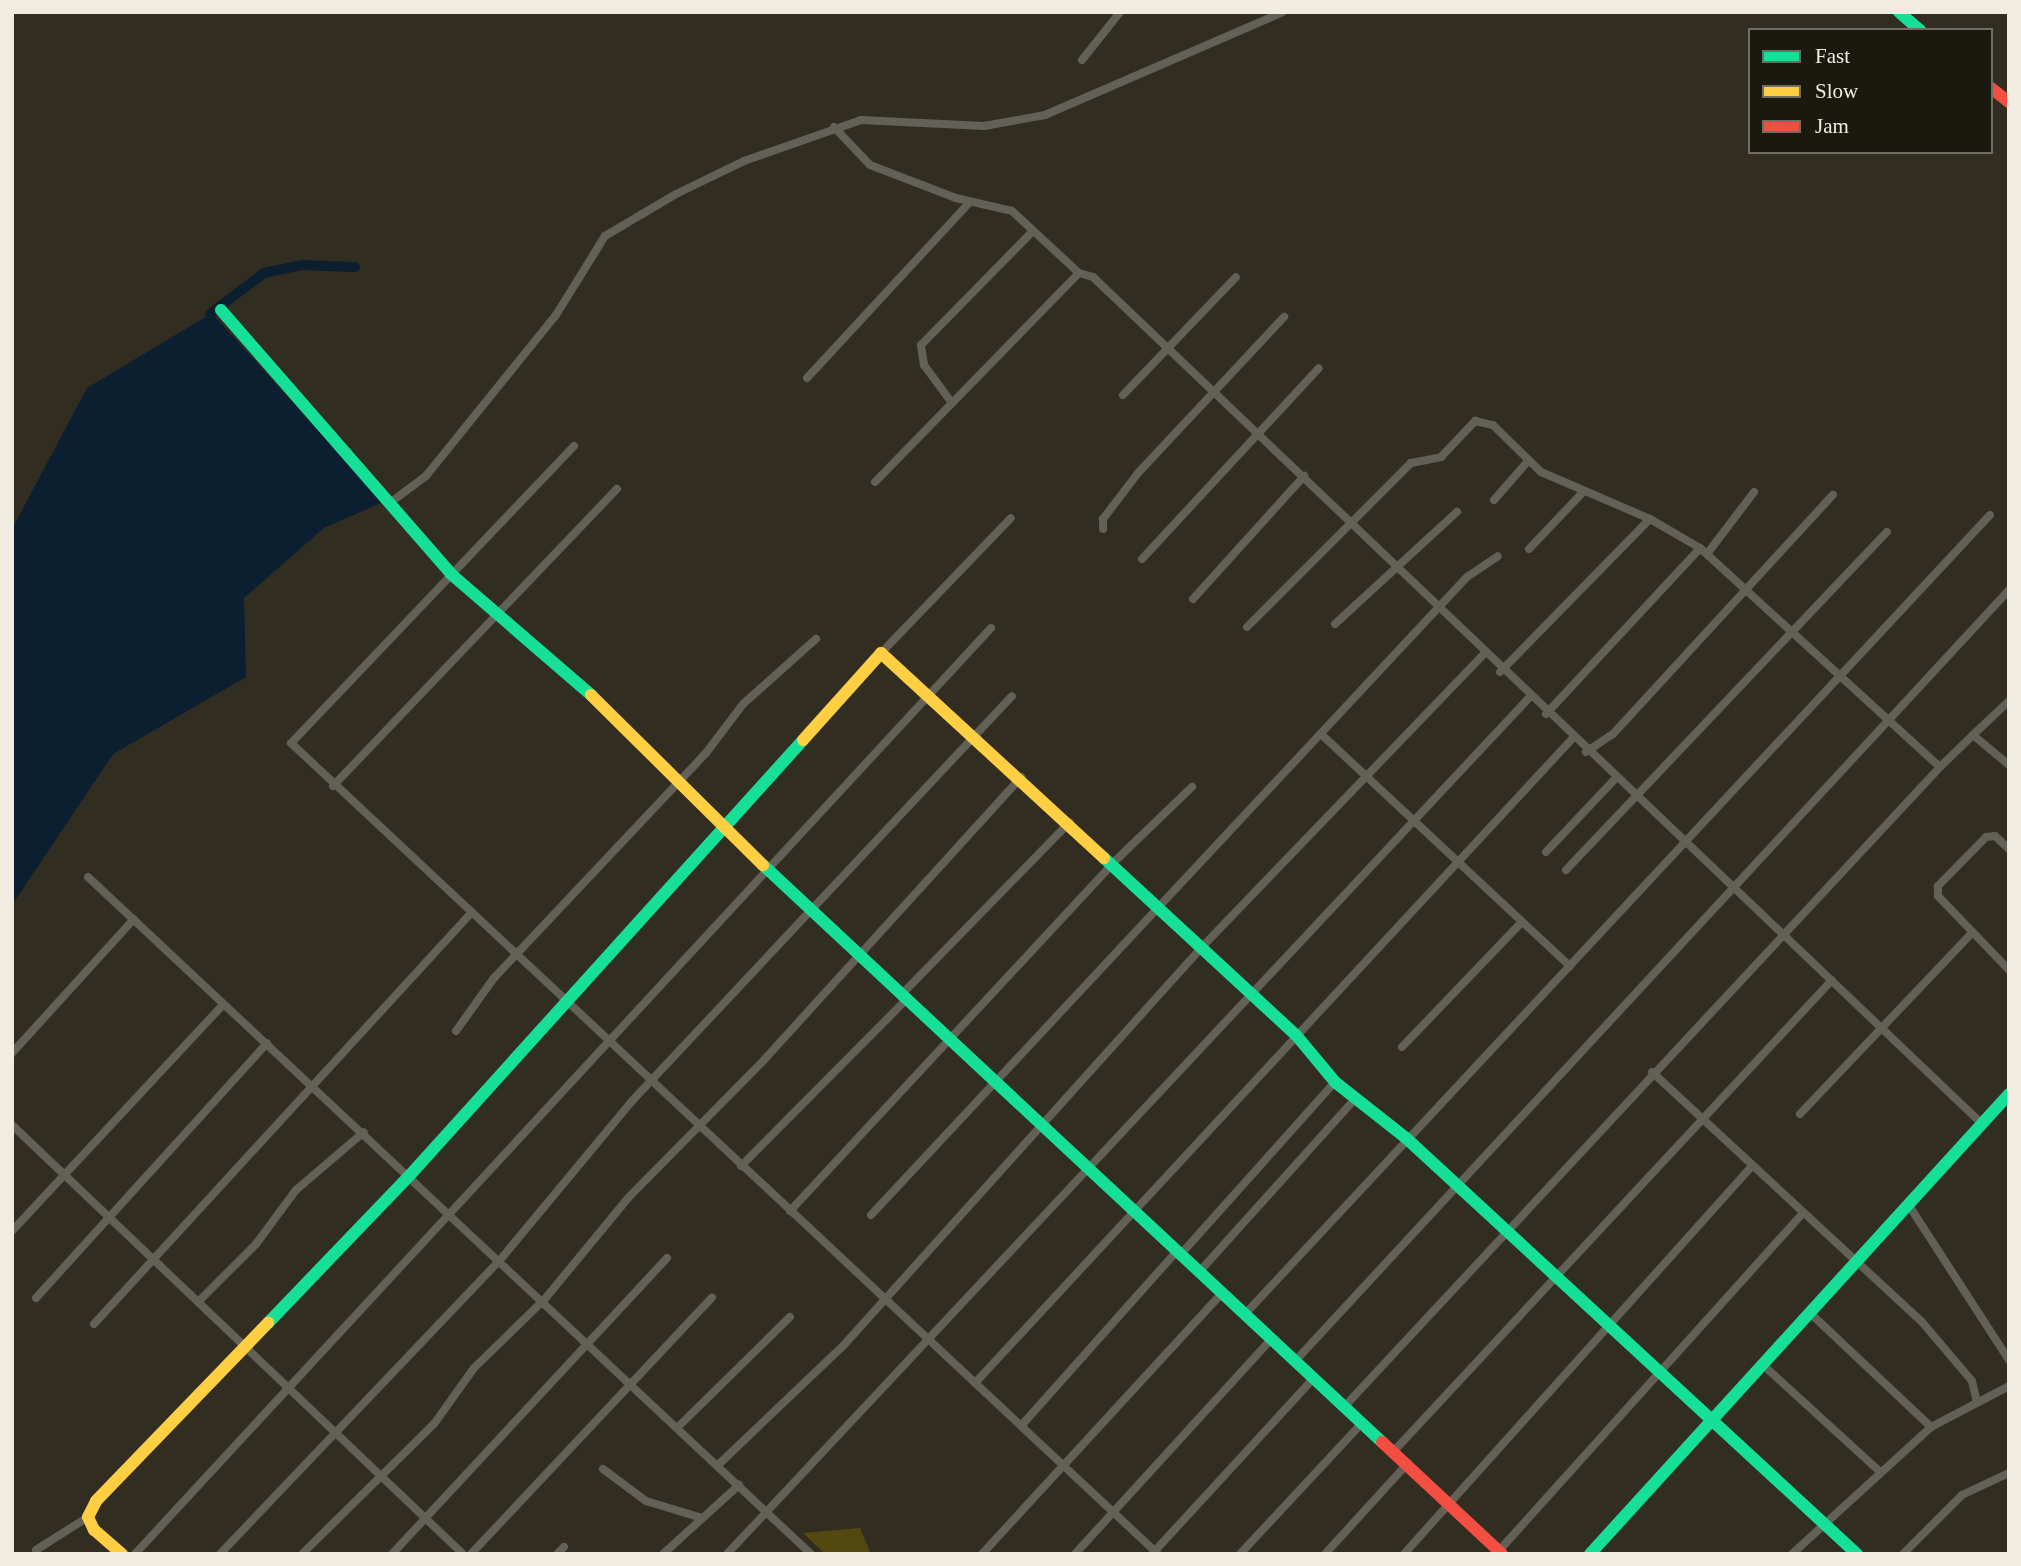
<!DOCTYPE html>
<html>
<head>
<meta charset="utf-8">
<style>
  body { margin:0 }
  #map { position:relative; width:2021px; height:1566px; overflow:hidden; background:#312e21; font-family:Georgia,serif }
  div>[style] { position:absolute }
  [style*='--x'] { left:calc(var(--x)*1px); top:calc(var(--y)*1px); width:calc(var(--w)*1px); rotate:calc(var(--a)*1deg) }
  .green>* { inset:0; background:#544811 }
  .water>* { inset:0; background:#0c1f31 }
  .canal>* { height:10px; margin:-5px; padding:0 5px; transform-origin:5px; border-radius:5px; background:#0c1f31 }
  .street>* { height:8px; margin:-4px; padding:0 4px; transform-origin:4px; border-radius:4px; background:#626057 }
  .fast>* { height:12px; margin:-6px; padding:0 6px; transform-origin:6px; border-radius:6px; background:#16e098 }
  .slow>* { height:12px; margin:-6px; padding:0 6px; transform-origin:6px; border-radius:6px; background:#ffcf43 }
  .jam>* { height:12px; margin:-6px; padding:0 6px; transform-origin:6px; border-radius:6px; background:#f24e42 }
  span { translate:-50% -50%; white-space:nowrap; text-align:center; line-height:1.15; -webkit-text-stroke:7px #1b190f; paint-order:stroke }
  .frame { position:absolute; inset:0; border:14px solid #f0ede0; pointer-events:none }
  .legend { position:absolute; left:1748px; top:28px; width:245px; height:126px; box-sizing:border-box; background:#1b190f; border:2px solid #706e63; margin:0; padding:9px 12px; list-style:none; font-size:21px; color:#f0ede0 }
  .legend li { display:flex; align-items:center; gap:14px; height:35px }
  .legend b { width:35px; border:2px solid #706e63 }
</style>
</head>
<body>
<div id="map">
  <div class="green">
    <div style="clip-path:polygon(860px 1528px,871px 1554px,825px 1554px,803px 1533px)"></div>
  </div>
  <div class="water">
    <div style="clip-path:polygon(212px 313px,383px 502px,324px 528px,244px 598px,246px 677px,113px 754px,12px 905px,12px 529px,87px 388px)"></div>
  </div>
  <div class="canal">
    <div style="--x:210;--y:314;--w:68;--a:-37.2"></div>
    <div style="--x:264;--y:273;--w:38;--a:-12"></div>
    <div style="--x:301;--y:265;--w:54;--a:2.1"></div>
  </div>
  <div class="street">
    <div style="--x:1082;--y:60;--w:61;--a:-51.6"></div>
    <div style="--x:834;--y:127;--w:52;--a:46.5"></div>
    <div style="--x:870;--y:165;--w:92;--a:21"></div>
    <div style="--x:956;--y:198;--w:57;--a:13.1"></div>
    <div style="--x:1012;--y:211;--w:91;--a:42.8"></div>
    <div style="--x:1079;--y:273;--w:15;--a:16"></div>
    <div style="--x:1093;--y:277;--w:1225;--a:43.61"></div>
    <div style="--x:807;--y:378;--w:240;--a:-47.2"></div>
    <div style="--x:1123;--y:395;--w:163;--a:-46.2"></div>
    <div style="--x:952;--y:403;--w:47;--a:-126.4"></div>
    <div style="--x:924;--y:365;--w:20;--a:-99"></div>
    <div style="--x:921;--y:345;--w:160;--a:-45.5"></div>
    <div style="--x:574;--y:446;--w:410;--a:133.6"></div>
    <div style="--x:291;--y:743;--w:1187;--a:43.09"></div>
    <div style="--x:875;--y:482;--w:292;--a:-45.7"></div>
    <div style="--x:1494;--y:500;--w:52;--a:-48.9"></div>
    <div style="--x:391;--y:502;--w:44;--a:-36.6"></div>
    <div style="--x:426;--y:476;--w:207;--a:-51.1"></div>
    <div style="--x:556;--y:315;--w:93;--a:-58.2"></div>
    <div style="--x:605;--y:236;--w:82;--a:-30.6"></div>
    <div style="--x:676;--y:194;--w:76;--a:-25.9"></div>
    <div style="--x:744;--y:161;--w:124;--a:-19.3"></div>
    <div style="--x:861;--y:120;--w:123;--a:2.8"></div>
    <div style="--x:984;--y:126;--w:62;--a:-10.2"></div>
    <div style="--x:1045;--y:115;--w:259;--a:-23.4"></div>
    <div style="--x:1103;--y:529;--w:10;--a:-90"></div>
    <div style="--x:1103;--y:519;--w:58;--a:-52.7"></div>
    <div style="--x:1138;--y:473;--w:214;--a:-46.9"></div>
    <div style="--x:1529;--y:549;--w:79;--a:-46.5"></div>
    <div style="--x:1707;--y:554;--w:78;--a:-52.8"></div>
    <div style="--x:1142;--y:559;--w:260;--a:-47.2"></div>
    <div style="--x:1193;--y:599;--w:166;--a:-47.9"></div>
    <div style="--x:1335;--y:624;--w:166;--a:-42.6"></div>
    <div style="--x:1247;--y:627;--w:232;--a:-45"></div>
    <div style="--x:1411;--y:463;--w:31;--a:-11"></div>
    <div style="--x:1441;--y:457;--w:50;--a:-46.6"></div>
    <div style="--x:1475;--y:421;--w:18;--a:13"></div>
    <div style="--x:1493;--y:425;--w:67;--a:44.4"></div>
    <div style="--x:1541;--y:472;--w:119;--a:23.3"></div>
    <div style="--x:881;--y:653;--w:187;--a:-46.1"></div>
    <div style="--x:1500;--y:672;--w:214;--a:-45.6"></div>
    <div style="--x:1650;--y:519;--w:58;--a:30.1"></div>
    <div style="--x:1700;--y:548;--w:325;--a:42.4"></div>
    <div style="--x:1940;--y:767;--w:46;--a:-44.1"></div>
    <div style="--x:1973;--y:735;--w:47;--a:39.8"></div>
    <div style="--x:1546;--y:714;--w:226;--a:-47.1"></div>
    <div style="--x:1322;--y:735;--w:339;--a:43"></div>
    <div style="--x:1973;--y:735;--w:50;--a:-43.4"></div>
    <div style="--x:1586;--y:752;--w:32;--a:-34"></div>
    <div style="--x:1613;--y:734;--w:325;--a:-47.4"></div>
    <div style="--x:333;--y:786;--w:411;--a:-46.3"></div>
    <div style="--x:2009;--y:849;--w:19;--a:-137"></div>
    <div style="--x:1995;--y:836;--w:9;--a:174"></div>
    <div style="--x:1986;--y:837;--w:69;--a:134.4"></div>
    <div style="--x:1938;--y:886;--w:10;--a:90"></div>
    <div style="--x:1938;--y:896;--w:103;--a:46.2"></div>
    <div style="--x:1546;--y:852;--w:100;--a:-46.6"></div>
    <div style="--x:1566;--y:870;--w:466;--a:-46.5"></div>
    <div style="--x:88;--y:877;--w:990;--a:43.12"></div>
    <div style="--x:902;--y:994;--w:240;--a:-45.7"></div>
    <div style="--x:456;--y:1031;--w:65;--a:-54.4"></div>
    <div style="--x:494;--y:978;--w:309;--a:-46.7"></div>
    <div style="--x:706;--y:753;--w:61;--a:-52.9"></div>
    <div style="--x:743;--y:704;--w:98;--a:-41.7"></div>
    <div style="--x:1402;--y:1047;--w:173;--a:-46.2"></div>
    <div style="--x:12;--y:1053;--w:181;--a:-47.7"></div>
    <div style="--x:1652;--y:1072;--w:368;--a:42.8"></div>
    <div style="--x:1922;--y:1322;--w:77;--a:49.7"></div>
    <div style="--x:1972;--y:1381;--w:22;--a:77"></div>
    <div style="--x:1800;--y:1114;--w:250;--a:-46.5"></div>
    <div style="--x:12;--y:1125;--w:622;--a:43.57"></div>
    <div style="--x:741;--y:1166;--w:235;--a:-45.2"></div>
    <div style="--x:1908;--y:1204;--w:186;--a:57.1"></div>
    <div style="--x:790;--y:1211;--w:475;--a:-47.1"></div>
    <div style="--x:1113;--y:863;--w:110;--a:-43.9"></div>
    <div style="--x:871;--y:1215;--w:873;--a:-46.95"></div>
    <div style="--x:1467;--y:577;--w:37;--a:-34"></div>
    <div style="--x:12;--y:1231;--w:309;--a:-47"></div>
    <div style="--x:1181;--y:1254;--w:231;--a:-48.2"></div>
    <div style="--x:1200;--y:1271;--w:232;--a:-48"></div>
    <div style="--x:36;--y:1298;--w:344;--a:-47.8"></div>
    <div style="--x:198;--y:1302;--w:82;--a:-45"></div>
    <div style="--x:256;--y:1244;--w:67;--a:-53.5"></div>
    <div style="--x:296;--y:1190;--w:89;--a:-40.5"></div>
    <div style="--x:1809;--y:1312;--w:168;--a:43.3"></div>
    <div style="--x:1246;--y:1313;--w:1091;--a:-47.01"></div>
    <div style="--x:94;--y:1324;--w:559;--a:-47.46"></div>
    <div style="--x:1297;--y:1359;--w:1048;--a:-47.2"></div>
    <div style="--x:1762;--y:1364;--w:157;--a:42.4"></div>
    <div style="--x:975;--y:1383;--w:878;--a:-47.17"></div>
    <div style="--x:1344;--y:1407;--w:875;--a:-47.04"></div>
    <div style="--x:1021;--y:1426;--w:236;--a:-48.3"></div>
    <div style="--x:678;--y:1427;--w:157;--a:-44.5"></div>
    <div style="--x:1394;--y:1451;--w:643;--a:-47.08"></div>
    <div style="--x:718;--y:1465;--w:173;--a:-43.6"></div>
    <div style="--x:843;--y:1346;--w:537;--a:-48.02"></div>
    <div style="--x:1202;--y:947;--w:409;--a:-46.1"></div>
    <div style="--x:603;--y:1469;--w:54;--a:36.7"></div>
    <div style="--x:646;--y:1501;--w:59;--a:16.9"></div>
    <div style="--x:36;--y:1550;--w:62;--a:-32.4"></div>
    <div style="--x:1153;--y:1553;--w:239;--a:-47.4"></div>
    <div style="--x:135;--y:1554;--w:1261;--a:-47.25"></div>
    <div style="--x:220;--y:1554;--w:406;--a:-46.4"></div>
    <div style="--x:500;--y:1260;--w:207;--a:-50.3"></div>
    <div style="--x:632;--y:1101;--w:555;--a:-46.82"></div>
    <div style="--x:302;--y:1554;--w:185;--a:-44.6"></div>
    <div style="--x:434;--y:1424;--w:69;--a:-54.5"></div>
    <div style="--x:474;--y:1368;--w:98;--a:-44.2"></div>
    <div style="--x:544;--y:1300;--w:132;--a:-50.5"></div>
    <div style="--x:628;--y:1198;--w:192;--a:-45.4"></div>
    <div style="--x:763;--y:1061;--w:384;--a:-47.7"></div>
    <div style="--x:392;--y:1554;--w:404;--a:-47.1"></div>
    <div style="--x:471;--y:1554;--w:352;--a:-46.8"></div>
    <div style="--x:557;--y:1554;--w:10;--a:-45"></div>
    <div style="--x:663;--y:1554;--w:103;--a:-42.2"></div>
    <div style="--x:727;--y:1554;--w:1173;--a:-46.87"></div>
    <div style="--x:982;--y:1554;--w:356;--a:-47.4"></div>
    <div style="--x:1075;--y:1554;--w:292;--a:-47.6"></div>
    <div style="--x:1240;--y:1554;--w:179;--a:-47"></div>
    <div style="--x:1325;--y:1554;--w:123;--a:-47.6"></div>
    <div style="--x:1404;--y:1554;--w:521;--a:-48.11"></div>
    <div style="--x:1496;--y:1554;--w:456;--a:-48"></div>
    <div style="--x:1792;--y:1554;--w:188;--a:-42.4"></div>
    <div style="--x:1931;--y:1427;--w:88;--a:-27.7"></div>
    <div style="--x:1903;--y:1554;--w:83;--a:-45"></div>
    <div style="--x:1962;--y:1495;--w:52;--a:-25.1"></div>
  </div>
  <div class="fast">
    <div style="--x:1899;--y:12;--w:28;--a:41"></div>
    <div style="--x:221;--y:310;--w:350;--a:48.9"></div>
    <div style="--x:451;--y:574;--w:185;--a:40.8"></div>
    <div style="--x:1104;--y:858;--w:261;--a:42.7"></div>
    <div style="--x:1296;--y:1035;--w:61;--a:50.3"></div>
    <div style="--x:1335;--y:1082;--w:90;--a:38.3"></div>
    <div style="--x:1406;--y:1138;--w:614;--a:42.69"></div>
    <div style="--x:763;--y:865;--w:846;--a:42.99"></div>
    <div style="--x:268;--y:1323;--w:205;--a:-46.2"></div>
    <div style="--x:410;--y:1175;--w:586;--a:-47.9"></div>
    <div style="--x:1590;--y:1554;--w:622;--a:-47.67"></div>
  </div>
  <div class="slow">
    <div style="--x:591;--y:695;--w:242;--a:44.7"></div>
    <div style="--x:803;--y:740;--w:117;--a:-48.1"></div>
    <div style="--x:881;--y:653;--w:303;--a:42.6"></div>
    <div style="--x:122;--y:1554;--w:37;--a:-139"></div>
    <div style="--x:94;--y:1530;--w:14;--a:-115"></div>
    <div style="--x:88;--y:1517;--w:18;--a:-63"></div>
    <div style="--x:96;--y:1501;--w:248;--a:-46"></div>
  </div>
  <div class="jam">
    <div style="--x:1991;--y:88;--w:23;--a:38"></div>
    <div style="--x:1382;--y:1442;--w:164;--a:43"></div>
  </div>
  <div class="frame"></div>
  <ul class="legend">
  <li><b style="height:9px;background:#16e098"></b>Fast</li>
  <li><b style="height:9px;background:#ffcf43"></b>Slow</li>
  <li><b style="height:9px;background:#f24e42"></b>Jam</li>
  </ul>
</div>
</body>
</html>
